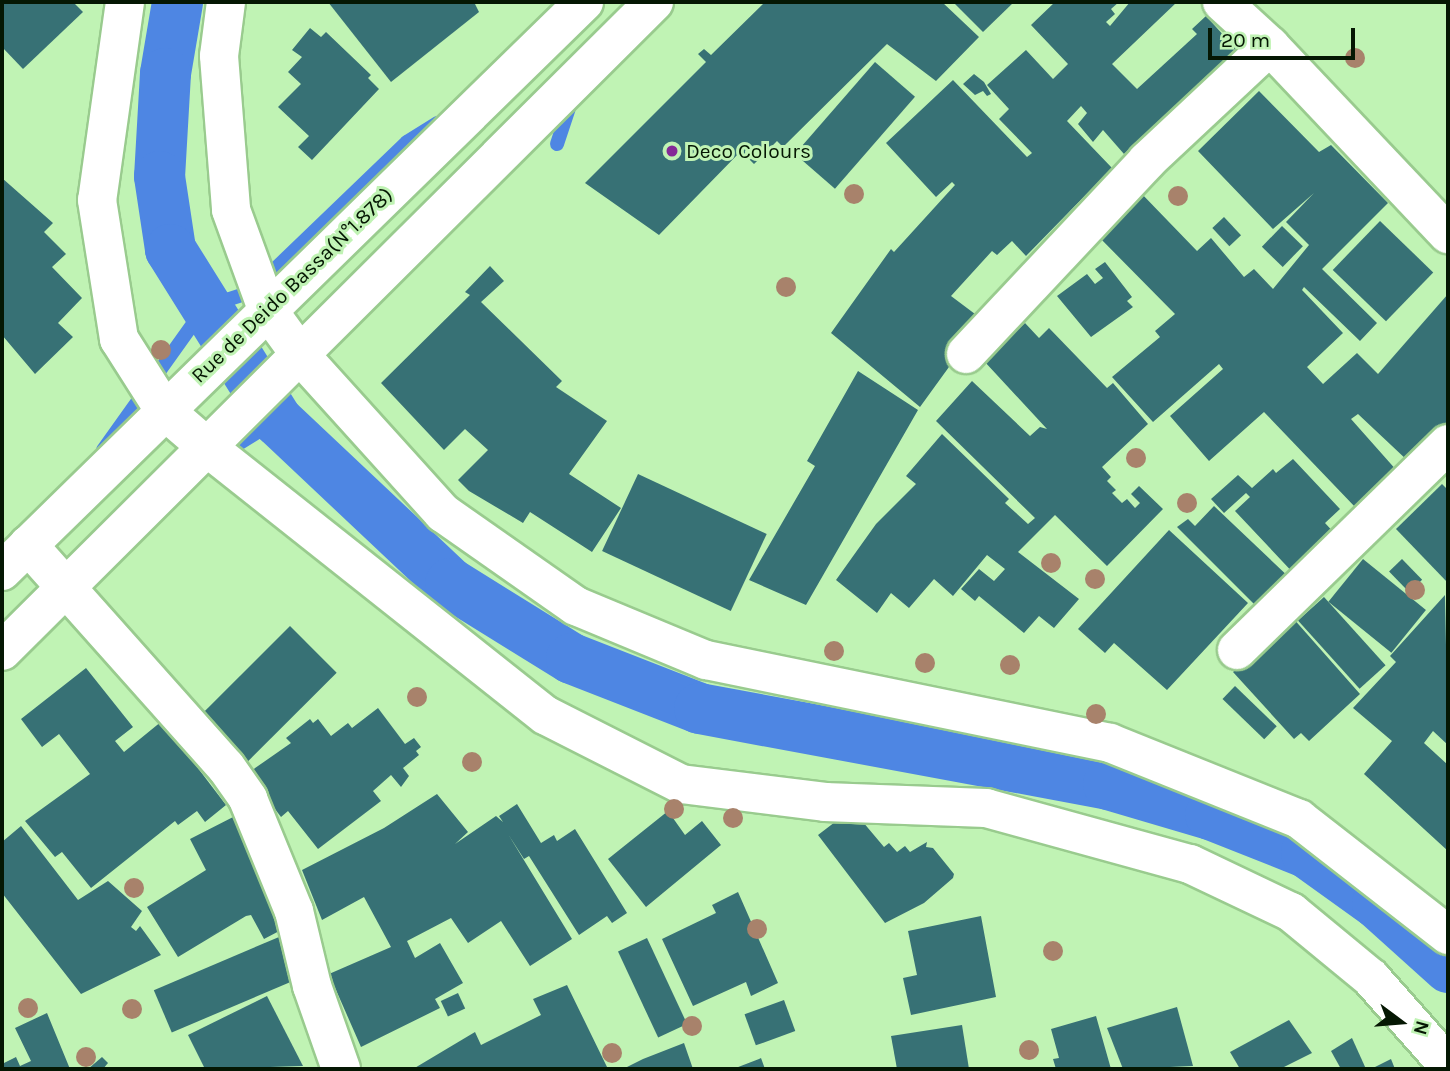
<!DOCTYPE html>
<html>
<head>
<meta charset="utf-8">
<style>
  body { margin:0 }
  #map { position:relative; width:1450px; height:1071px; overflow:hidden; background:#c0f3b4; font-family:Karla,sans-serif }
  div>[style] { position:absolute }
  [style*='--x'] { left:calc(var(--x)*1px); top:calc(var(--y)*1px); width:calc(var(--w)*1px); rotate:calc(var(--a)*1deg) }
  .stream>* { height:14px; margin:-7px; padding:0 7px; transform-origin:7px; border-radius:7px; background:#4e86e3 }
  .canal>* { height:51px; margin:-25.5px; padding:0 25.5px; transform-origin:25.5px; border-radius:25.5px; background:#4e86e3 }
  .building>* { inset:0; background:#377175; transform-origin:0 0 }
  .roads { filter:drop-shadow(2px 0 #99cb8e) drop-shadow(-2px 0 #99cb8e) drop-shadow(0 2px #99cb8e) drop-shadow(0 -2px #99cb8e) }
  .minor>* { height:38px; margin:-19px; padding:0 19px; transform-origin:19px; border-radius:19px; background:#fff }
  .secondary>* { height:38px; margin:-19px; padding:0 19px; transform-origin:19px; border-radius:19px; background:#fff }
  .trees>* { width:20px; height:20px; margin:-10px; border-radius:50%; background:#a8826b }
  .dots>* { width:19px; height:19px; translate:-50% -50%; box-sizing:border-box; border:4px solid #c0f3b4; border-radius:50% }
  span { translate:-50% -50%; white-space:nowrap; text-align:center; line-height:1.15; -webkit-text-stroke:6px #c0f3b4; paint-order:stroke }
  .poi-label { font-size:21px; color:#051703 }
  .left { translate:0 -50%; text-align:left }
  .street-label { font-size:21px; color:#051703 }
  .frame { position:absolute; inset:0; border:4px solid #051703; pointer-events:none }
  .north { position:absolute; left:1366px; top:987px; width:70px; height:70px; -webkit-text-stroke:5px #c0f3b4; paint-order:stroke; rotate:106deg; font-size:19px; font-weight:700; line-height:28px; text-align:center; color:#051703 }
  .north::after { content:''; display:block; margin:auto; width:24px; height:32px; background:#051703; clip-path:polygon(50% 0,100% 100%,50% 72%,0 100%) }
  .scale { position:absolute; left:1208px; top:28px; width:147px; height:32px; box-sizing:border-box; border:4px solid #051703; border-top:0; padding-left:9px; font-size:21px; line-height:24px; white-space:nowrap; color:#051703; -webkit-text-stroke:5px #c0f3b4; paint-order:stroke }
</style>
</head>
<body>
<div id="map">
  <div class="stream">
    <div style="--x:557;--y:144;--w:44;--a:-71.6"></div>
    <div style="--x:103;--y:450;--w:176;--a:-54.5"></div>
    <div style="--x:205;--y:307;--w:48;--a:-18.1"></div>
    <div style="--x:251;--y:292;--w:216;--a:-43.9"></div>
    <div style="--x:407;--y:142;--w:36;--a:-32"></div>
    <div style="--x:222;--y:454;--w:65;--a:-31.7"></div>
  </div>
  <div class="canal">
    <div style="--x:177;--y:2;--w:72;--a:99.6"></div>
    <div style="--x:165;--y:73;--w:103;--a:93.3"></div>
    <div style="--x:159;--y:176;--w:74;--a:81.4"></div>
    <div style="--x:170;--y:249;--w:202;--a:58"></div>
    <div style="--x:277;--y:420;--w:238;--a:43.3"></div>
    <div style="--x:450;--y:583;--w:142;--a:31.8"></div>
    <div style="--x:571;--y:658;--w:137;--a:21.3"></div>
    <div style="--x:699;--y:708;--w:416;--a:10.5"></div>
    <div style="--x:1108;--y:784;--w:106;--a:16.4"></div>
    <div style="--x:1210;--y:814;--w:103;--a:21.6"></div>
    <div style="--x:1306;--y:852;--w:87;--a:35.7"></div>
    <div style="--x:1377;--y:903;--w:96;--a:42"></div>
  </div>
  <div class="building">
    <div style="clip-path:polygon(2px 2px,73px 2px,83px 12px,23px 69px,2px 47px)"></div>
    <div style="clip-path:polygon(328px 2px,474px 2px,479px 12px,391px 82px)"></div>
    <div style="clip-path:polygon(765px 2px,942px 2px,979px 37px,936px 81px,887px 44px,783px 147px,777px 141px,754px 164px,741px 151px,659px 235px,585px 183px,706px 62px,698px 54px,704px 49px,711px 55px)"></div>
    <div style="clip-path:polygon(953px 2px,1014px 2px,983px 32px)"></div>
    <div style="clip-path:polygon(1055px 2px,1119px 2px,1111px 9px,1115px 14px,1106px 22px,1110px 26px,1130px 2px,1177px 2px,1112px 64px,1137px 89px,1197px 34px,1192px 29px,1206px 16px,1236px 49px,1168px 118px,1165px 116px,1124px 154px,1103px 130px,1093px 142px,1078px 124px,1087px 113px,1081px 106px,1067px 121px,1112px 168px,1026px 256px,1012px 241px,997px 255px,992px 251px,951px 296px,983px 320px,920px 407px,831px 333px,891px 249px,894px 252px,955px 185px,952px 182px,936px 197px,886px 143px,953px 80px,1027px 157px,1032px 153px,999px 119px,1009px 109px,987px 85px,1026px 50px,1053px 79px,1068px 64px,1031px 25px)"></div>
    <div style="clip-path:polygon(310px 28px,321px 37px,326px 32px,371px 75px,368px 78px,379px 89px,312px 160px,298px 147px,309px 136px,278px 107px,301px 84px,288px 72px,302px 57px,292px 50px)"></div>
    <div style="left:875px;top:62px;width:53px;height:122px;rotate:41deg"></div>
    <div style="clip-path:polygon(974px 74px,984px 82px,991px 94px,987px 96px,983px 91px,975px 95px,963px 84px)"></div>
    <div style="clip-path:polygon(1259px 91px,1319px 152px,1331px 145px,1388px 203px,1322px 269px,1377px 323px,1360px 341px,1304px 287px,1302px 290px,1343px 333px,1307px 367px,1323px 384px,1357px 353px,1378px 374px,1448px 294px,1448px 423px,1408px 461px,1358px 414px,1351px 419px,1398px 472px,1356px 508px,1264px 412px,1209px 461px,1170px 416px,1223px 369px,1219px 364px,1153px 422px,1112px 377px,1160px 337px,1155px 331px,1175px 314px,1096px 234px,1139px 191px,1197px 251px,1211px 238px,1244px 277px,1254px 269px,1273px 289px,1309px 245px,1286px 222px,1314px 193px,1273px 229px,1198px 151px)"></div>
    <div style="clip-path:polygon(2px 178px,53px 223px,44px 232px,66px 254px,52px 267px,82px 298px,58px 323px,73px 337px,35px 374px,2px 335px)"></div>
    <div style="left:1224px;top:217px;width:25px;height:16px;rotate:47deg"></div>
    <div style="left:1380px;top:221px;width:74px;height:68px;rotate:44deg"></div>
    <div style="left:1282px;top:226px;width:29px;height:29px;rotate:44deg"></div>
    <div style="clip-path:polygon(1105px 262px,1132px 297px,1127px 301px,1133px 307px,1091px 337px,1057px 296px,1087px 274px,1095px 284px,1103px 278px,1095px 269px)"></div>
    <div style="clip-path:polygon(490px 266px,504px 281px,481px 302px,562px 381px,556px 387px,607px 421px,569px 474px,621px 508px,592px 552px,530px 512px,523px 523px,469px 491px,458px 480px,488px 450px,465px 429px,444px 450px,381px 383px,470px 295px,465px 292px)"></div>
    <div style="clip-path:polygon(1025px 323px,1039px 338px,1049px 328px,1107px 388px,1113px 383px,1148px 424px,1102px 467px,1111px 477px,1107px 481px,1116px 490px,1112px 493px,1122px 503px,1127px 499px,1135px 508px,1140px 503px,1131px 494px,1139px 486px,1163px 509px,1107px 566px,1055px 515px,1018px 552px,1079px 599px,1054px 628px,1039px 616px,1024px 633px,979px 596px,975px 601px,961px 589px,979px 569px,994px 581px,1005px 569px,987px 555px,953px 596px,934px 579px,909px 608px,891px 593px,877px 613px,836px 580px,876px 524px,916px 484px,906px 476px,942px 434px,1009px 499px,1005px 503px,1028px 524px,1035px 518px,936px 421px,972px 381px,1030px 436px,1040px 427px,1047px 429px,984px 361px)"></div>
    <div style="clip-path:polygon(858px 371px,918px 410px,806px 605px,749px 580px,815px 466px,807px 461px)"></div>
    <div style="clip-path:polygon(1293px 459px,1340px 509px,1325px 523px,1338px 537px,1298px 578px,1235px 511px,1250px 497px,1246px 493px,1224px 513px,1211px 499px,1238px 475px,1252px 488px,1273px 469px,1276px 473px)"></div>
    <div style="left:638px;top:474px;width:142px;height:85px;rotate:25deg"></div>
    <div style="clip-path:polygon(1442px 484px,1448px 490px,1448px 583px,1396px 529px)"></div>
    <div style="clip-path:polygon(1214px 506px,1292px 580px,1261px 611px,1177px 527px,1188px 519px,1195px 526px)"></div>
    <div style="clip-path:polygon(1169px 530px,1248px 603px,1167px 690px,1114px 643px,1105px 653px,1078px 629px)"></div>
    <div style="left:1363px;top:559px;width:81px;height:55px;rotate:39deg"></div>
    <div style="left:1402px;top:559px;width:29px;height:18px;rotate:46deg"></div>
    <div style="clip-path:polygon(1445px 595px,1448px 745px,1433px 731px,1424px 743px,1448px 765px,1448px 851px,1364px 774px,1392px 741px,1353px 708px,1396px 662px,1390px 656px)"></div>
    <div style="left:1324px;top:597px;width:92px;height:35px;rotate:48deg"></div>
    <div style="clip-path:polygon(1292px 617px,1360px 694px,1309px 741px,1301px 733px,1294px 739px,1233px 672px)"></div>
    <div style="left:290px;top:626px;width:66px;height:126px;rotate:45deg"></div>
    <div style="clip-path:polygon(86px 668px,133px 727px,115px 741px,124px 752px,162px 721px,226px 805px,205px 822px,197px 811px,178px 825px,175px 821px,91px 888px,62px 852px,55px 857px,25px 821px,90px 774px,59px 734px,42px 747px,21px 719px)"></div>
    <div style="left:1235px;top:686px;width:58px;height:18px;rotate:44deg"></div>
    <div style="clip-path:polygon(378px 708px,405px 744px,414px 738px,421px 747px,416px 751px,419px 755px,403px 768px,409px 776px,401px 787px,391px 775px,373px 791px,381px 801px,318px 849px,288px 811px,281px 817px,248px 773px,291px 743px,286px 738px,310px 719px,313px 723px,318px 719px,331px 736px,348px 723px,352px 728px)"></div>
    <div style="clip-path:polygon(437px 794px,468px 832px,455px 844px,496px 816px,503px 822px,499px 816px,517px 804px,541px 843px,554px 835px,557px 841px,575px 829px,627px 913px,612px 923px,607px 916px,579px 935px,529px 856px,524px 859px,508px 834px,572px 939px,530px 966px,501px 921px,468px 943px,451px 918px,407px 941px,415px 958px,440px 943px,463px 983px,435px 999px,440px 1008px,361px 1047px,329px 974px,391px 947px,364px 897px,322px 920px,302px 870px,384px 828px)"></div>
    <div style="clip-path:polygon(852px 809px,884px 847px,889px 843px,897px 852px,905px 846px,910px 852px,927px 842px,926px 847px,933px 848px,954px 874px,953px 878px,924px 903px,885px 923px,818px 835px)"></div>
    <div style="clip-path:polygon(668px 811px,685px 835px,702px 821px,721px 845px,646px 907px,608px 859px)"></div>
    <div style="clip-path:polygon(239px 814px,285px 928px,264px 939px,251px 915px,246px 916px,178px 957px,147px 907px,206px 870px,190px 839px)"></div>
    <div style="clip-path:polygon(21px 826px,78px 900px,108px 881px,142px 911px,131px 927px,136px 931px,140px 926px,161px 955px,81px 994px,2px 893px,2px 842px)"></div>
    <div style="clip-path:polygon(738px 892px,778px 983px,751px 996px,746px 982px,693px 1006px,662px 939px,716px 913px,712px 905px)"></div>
    <div style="clip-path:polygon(981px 916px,996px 997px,911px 1015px,903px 978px,917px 975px,908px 931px)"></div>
    <div style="left:279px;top:937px;width:46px;height:136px;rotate:67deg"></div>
    <div style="left:647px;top:938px;width:95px;height:32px;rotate:65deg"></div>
    <div style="clip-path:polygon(567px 985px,608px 1069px,413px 1069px,475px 1032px,481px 1045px,541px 1015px,533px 999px)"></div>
    <div style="left:458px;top:993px;width:17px;height:19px;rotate:65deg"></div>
    <div style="clip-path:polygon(267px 996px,303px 1066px,205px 1069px,188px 1035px)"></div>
    <div style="left:784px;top:1000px;width:33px;height:42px;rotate:70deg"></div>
    <div style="clip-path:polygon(1177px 1007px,1193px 1066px,1123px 1069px,1107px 1028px)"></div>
    <div style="clip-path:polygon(47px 1013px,70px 1069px,2px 1069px,2px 1064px,16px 1057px,20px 1066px,31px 1061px,15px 1028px)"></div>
    <div style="clip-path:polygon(1096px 1016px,1111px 1069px,1056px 1069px,1053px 1059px,1059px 1058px,1051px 1029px)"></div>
    <div style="clip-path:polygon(1289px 1020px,1312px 1053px,1280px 1069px,1240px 1069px,1230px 1052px)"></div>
    <div style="clip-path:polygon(962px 1025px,969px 1069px,897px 1069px,891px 1036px)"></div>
    <div style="clip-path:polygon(1352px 1038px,1366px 1069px,1341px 1069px,1331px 1051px)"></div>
    <div style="clip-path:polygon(684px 1043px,693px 1069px,623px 1069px,643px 1059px)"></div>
    <div style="clip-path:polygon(102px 1057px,108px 1063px,103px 1069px,88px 1069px)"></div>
    <div style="clip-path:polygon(761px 1058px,765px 1069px,733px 1069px,759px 1059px)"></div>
    <div style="clip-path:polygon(1391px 1059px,1395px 1069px,1371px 1069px)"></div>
  </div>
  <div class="roads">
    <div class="minor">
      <div style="--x:125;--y:2;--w:200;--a:98"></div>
      <div style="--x:97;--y:200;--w:141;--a:81"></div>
      <div style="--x:119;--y:339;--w:84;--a:57.6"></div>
      <div style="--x:164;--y:410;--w:58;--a:40.8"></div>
      <div style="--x:208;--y:448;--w:430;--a:38.4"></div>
      <div style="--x:545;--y:715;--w:153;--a:26.9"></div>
      <div style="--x:681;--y:784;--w:145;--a:7.1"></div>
      <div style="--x:825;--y:802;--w:161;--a:2.1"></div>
      <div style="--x:986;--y:808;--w:212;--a:15.4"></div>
      <div style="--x:1190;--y:864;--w:112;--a:25.4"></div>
      <div style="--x:1291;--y:912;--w:104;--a:39.5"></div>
      <div style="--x:1371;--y:978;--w:116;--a:48.5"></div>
      <div style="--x:226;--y:2;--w:54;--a:97.4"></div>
      <div style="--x:219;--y:56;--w:154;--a:85.5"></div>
      <div style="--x:231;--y:210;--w:105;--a:70"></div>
      <div style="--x:267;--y:309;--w:58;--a:54.1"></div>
      <div style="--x:301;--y:356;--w:212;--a:47.9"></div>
      <div style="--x:443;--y:513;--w:162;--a:35"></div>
      <div style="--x:576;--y:606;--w:141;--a:22.6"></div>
      <div style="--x:706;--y:660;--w:412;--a:11.6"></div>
      <div style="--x:1110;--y:743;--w:204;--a:21.9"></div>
      <div style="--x:1299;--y:819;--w:189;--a:37.9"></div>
      <div style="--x:1222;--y:2;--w:65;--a:42.5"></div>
      <div style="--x:1270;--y:46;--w:259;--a:46.6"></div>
      <div style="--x:966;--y:354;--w:265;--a:-46.8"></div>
      <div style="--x:1147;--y:161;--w:168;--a:-43.1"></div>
      <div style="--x:28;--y:545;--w:297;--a:48.3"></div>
      <div style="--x:226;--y:767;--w:39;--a:55"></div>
      <div style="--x:248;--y:799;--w:121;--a:67.7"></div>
      <div style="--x:294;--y:911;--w:77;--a:76.5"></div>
      <div style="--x:312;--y:986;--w:88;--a:70.7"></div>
      <div style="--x:1237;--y:650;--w:295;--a:-44.3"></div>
    </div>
    <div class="secondary">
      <div style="--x:2;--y:571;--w:814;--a:-44.35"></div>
      <div style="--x:2;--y:651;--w:920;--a:-44.87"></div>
    </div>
  </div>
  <div class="trees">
    <div style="left:1355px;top:58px"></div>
    <div style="left:854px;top:194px"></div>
    <div style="left:1178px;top:196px"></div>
    <div style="left:786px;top:287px"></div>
    <div style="left:161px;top:350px"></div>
    <div style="left:1136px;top:458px"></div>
    <div style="left:1187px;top:503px"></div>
    <div style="left:1051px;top:563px"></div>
    <div style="left:1095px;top:579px"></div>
    <div style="left:1415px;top:590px"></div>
    <div style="left:834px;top:651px"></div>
    <div style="left:925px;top:663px"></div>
    <div style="left:1010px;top:665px"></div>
    <div style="left:417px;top:697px"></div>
    <div style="left:1096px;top:714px"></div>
    <div style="left:472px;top:762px"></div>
    <div style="left:674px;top:809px"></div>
    <div style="left:733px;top:818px"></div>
    <div style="left:134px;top:888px"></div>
    <div style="left:757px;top:929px"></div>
    <div style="left:1053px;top:951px"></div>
    <div style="left:28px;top:1008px"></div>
    <div style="left:132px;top:1009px"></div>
    <div style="left:692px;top:1026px"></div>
    <div style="left:1029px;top:1050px"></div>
    <div style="left:612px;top:1053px"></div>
    <div style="left:86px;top:1057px"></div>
  </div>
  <div class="dots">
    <div style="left:672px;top:151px;background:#842a97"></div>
  </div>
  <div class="poi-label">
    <span class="left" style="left:686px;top:151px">Deco Colours</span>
  </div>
  <div class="street-label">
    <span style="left:292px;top:285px;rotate:-44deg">Rue de Deido Bassa(N°1.878)</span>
  </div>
  <div class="frame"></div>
  <div class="north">N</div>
  <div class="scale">20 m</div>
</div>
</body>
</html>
